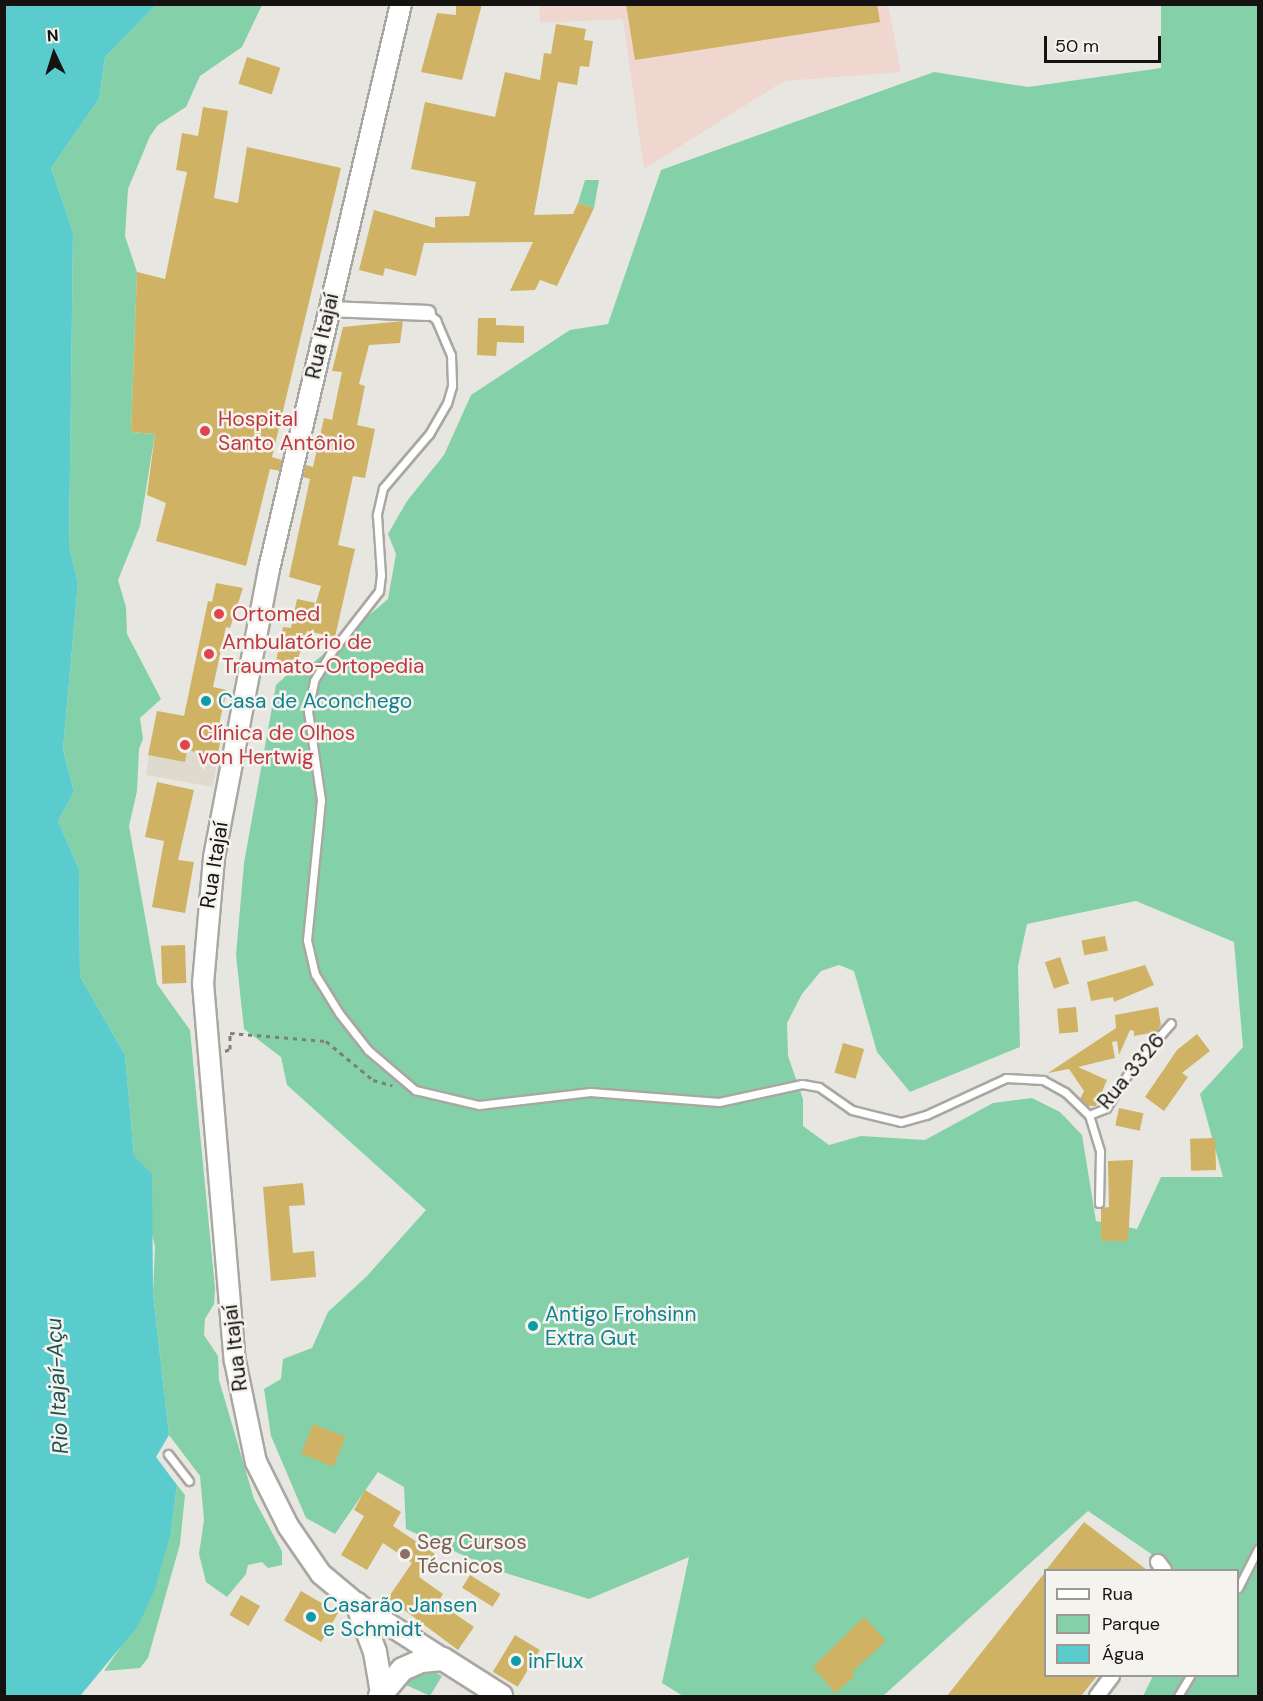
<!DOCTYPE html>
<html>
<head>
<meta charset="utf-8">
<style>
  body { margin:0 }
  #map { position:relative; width:1263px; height:1701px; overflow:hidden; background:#e8e6e1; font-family:"DM Sans",sans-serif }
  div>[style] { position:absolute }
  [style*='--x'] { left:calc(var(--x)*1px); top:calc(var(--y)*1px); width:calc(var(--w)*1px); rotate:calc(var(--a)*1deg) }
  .built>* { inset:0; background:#dedace; transform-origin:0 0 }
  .industrial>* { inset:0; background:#efd6ce }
  .green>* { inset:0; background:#84d1a9 }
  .water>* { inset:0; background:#5accce }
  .building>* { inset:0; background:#cfb264; transform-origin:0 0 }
  .path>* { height:3px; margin-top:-1.5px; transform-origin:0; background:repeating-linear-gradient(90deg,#807e7b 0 4.5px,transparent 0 9px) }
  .roads { filter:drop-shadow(2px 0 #a9a7a2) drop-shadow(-2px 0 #a9a7a2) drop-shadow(0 2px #a9a7a2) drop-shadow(0 -2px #a9a7a2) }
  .service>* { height:7px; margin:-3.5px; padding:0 3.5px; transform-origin:3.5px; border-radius:3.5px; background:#fff }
  .minor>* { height:14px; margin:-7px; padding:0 7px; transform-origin:7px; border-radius:7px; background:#fff }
  .secondary>* { height:20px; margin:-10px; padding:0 10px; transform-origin:10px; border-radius:10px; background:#fff }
  .primary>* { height:22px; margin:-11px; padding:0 11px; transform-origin:11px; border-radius:11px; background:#fff }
  .dots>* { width:16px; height:16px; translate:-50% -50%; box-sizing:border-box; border:3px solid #f5f3ee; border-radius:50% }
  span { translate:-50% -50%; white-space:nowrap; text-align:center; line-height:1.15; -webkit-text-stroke:5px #f5f3ee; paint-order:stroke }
  .street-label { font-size:21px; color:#141311 }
  .health-label { font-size:21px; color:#be3a42 }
  .left { translate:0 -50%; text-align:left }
  .culture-label { font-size:21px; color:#0d838f }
  .education-label { font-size:21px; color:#785e54 }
  .water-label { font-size:22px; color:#1f5152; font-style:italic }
  .frame { position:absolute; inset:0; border:6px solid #141311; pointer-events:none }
  .legend { position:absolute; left:1044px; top:1569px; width:195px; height:108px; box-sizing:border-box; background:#f5f3ee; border:2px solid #9b9996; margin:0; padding:8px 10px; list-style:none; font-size:18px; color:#141311 }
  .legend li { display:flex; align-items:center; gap:12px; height:30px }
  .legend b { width:30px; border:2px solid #9b9996 }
  .north { position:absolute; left:24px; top:24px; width:60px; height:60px; -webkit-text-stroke:4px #f5f3ee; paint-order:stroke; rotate:356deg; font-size:16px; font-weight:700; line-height:24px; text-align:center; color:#141311 }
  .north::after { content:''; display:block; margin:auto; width:21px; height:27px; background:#141311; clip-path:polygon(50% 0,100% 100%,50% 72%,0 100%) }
  .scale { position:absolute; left:1044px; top:36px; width:117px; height:27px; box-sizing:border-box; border:3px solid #141311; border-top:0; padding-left:8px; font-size:18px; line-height:21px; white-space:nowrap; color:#141311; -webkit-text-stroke:4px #f5f3ee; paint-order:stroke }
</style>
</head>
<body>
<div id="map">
  <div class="built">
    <div style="left:157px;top:711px;width:68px;height:65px;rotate:10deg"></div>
  </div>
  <div class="industrial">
    <div style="clip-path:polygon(539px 5px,888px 5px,901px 72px,784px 81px,644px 169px,623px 19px,540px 23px)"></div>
  </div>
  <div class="green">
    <div style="clip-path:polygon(156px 5px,262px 5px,242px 47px,200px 76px,186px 107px,158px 125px,150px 136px,128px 189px,125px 236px,137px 272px,131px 432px,155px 434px,140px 526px,118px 580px,126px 607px,127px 634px,161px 699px,140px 718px,143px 739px,139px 749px,137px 791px,129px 826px,157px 984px,190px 1030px,215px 1288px,214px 1304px,205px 1319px,204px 1335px,218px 1356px,219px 1380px,254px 1499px,282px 1551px,282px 1565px,268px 1568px,262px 1562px,248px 1565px,246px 1574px,227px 1597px,206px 1582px,199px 1554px,204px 1520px,200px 1476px,169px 1435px,153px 1293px,155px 1247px,134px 1156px,125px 1055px,80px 976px,79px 869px,58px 821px,74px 792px,63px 749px,78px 583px,69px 546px,73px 232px,51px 168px,99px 99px,105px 57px)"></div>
    <div style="clip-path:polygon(evenodd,1161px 5px,1258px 5px,1258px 1696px,1143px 1696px,1153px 1676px,1238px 1676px,1238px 1570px,1175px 1570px,1088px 1511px,883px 1696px,683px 1696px,662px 1683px,689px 1557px,589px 1599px,493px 1569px,406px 1529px,404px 1487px,378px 1472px,335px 1534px,306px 1518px,271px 1436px,264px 1389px,281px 1379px,283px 1359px,312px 1348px,328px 1312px,367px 1276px,426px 1210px,287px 1085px,281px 1057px,244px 1029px,236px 955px,244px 863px,276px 685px,287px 675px,299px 675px,388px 599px,396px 554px,388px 534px,407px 501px,444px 455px,471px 395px,570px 330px,608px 324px,661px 170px,934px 72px,1028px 87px,1161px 68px,1161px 5px,1136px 901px,1234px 942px,1243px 1047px,1200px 1094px,1223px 1177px,1161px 1177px,1137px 1229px,1096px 1221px,1082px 1135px,1060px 1112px,1032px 1098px,993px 1103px,925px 1140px,861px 1136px,829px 1145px,803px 1126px,803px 1099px,788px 1056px,787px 1023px,802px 994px,821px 971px,839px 965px,854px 971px,877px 1052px,910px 1092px,1020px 1047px,1018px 966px,1027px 924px,1136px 901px)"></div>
    <div style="clip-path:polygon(585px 180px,599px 180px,594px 208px,578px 203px)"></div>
    <div style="clip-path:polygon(177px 1485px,185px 1495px,180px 1544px,148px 1658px,140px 1668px,104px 1671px,120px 1648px,171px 1532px)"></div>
    <div style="clip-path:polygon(433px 1671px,442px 1676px,430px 1696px,404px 1684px,417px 1673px)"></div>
  </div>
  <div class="water">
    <div style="clip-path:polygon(5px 4px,156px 5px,105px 57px,99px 99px,51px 168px,73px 232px,69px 546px,78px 583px,63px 749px,74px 792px,58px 821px,79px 869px,80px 976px,125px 1055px,134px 1156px,152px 1174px,153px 1293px,169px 1435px,156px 1457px,177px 1485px,171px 1532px,155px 1589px,138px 1626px,80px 1696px,4px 1696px)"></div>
  </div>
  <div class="building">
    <div style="clip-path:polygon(456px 4px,482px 4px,462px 80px,421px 72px,437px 13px,456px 15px)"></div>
    <div style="clip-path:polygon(626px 4px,877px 4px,880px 22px,635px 60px)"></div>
    <div style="clip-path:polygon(556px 24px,586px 29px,584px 40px,593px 41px,589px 67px,580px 66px,577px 85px,558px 82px,534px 215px,573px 214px,578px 203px,594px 208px,557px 286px,540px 280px,535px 290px,510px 291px,533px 242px,424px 243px,416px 276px,385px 268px,383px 276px,359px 270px,374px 210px,435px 228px,435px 217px,469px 216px,476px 182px,411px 169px,425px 102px,495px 117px,505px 72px,540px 80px,544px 53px,551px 54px)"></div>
    <div style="left:247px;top:57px;width:35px;height:28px;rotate:18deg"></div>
    <div style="clip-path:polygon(203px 107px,228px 111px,214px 198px,238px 203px,247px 147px,341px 168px,272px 457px,282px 460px,280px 471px,270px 469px,246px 566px,156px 541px,166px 503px,147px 495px,155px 434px,131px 432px,137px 272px,165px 279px,187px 172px,176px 170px,182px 133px,198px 136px)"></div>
    <div style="clip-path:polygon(478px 318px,496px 318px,496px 325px,524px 326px,524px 343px,497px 342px,496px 356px,477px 355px)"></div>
    <div style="clip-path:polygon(403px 321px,400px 343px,369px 345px,359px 384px,365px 386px,357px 425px,375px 429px,365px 478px,353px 476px,338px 545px,355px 549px,335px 637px,307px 631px,296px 665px,276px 661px,283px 627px,291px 628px,297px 599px,316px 603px,321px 586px,289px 577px,310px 479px,303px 477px,306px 465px,313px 467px,324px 418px,332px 420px,342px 372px,332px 371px,343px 327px)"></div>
    <div style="clip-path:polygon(216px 583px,243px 588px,230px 628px,226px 627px,213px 687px,227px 690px,217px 733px,222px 734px,217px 757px,187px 750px,185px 762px,148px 755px,157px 711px,184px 716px,208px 601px,212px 602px)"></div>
    <div style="clip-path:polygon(157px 782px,194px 790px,178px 860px,194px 862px,185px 913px,152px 907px,164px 841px,145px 837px)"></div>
    <div style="left:1105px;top:936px;width:15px;height:24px;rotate:79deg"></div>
    <div style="left:185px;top:945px;width:38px;height:24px;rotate:88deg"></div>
    <div style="left:1060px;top:957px;width:28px;height:16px;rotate:71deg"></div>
    <div style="clip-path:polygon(1145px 965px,1154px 985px,1114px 1002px,1113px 997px,1091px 1001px,1087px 982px)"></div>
    <div style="left:1076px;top:1007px;width:25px;height:19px;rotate:85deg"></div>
    <div style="clip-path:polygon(1158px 1007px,1161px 1025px,1156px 1032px,1134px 1036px,1134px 1031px,1130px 1030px,1119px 1055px,1117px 1041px,1112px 1042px,1115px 1058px,1078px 1067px,1107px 1080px,1096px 1106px,1088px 1106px,1080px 1099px,1084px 1091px,1069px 1069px,1048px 1073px,1116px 1028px,1115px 1015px)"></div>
    <div style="clip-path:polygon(1197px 1034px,1210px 1051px,1182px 1073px,1188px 1077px,1164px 1111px,1145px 1097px,1177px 1050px)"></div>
    <div style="left:843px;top:1043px;width:22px;height:31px;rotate:16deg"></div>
    <div style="left:1119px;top:1108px;width:25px;height:18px;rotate:12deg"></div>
    <div style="left:1215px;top:1138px;width:32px;height:25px;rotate:88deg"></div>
    <div style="clip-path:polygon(1133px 1160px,1128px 1241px,1101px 1241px,1101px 1208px,1109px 1207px,1108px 1161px)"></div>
    <div style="clip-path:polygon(303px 1183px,305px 1205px,289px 1206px,293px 1253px,314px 1251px,316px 1277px,271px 1281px,263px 1187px)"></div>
    <div style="left:313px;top:1424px;width:35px;height:32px;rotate:22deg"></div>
    <div style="clip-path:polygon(365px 1490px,401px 1512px,393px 1526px,435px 1554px,419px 1577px,443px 1594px,438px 1602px,474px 1627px,458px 1650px,388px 1598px,412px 1563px,383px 1543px,367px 1570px,341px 1555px,364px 1516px,354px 1510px)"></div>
    <div style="clip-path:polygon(1084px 1522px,1147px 1570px,1046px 1570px)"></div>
    <div style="clip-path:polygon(1046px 1571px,1046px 1676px,1097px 1676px,1081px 1696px,947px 1696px)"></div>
    <div style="left:470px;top:1575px;width:36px;height:15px;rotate:32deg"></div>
    <div style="left:301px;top:1591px;width:43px;height:34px;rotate:30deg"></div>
    <div style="left:241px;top:1595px;width:22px;height:23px;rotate:30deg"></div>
    <div style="clip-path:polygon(864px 1617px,886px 1641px,852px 1672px,855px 1676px,835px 1693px,813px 1667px)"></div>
    <div style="left:515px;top:1635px;width:29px;height:43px;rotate:31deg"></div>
  </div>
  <div class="path">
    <div style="--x:225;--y:1051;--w:5;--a:-22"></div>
    <div style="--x:230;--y:1049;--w:16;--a:-90"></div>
    <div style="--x:230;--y:1033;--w:96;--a:4.8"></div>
    <div style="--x:326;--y:1041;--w:61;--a:39.7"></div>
    <div style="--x:373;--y:1080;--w:20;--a:15"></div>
  </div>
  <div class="roads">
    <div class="service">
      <div style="--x:428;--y:313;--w:11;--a:41"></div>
      <div style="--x:436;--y:320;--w:38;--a:67"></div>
      <div style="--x:451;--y:355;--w:31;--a:88"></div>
      <div style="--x:452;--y:386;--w:18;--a:106"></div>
      <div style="--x:447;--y:403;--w:36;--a:120"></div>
      <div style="--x:429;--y:434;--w:71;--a:130.4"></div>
      <div style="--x:383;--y:488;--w:28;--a:103"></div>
      <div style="--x:377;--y:515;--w:60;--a:86.2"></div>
      <div style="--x:381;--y:575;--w:16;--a:97"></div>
      <div style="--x:379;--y:591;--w:80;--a:127.9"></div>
      <div style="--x:330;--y:654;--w:31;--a:121"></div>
      <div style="--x:314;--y:681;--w:31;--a:101"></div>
      <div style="--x:308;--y:711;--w:90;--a:81.7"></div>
      <div style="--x:321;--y:800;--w:141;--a:95.7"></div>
      <div style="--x:307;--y:940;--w:35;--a:77"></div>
      <div style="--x:315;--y:974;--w:46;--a:58.4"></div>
      <div style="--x:339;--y:1013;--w:47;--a:51.9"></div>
      <div style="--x:368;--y:1050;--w:62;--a:40.4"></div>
      <div style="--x:415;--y:1090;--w:66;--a:13.2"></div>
      <div style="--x:479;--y:1105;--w:112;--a:-6.7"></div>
      <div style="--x:590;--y:1092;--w:129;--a:4.4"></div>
      <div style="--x:719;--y:1102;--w:85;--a:-12.2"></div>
      <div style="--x:802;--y:1084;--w:17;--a:10"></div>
      <div style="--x:819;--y:1087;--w:40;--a:34.9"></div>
      <div style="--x:852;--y:1110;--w:50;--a:13.8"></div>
      <div style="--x:901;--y:1122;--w:26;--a:-16"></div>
      <div style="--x:926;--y:1115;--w:88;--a:-24.8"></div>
      <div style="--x:1006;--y:1078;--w:37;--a:3"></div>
      <div style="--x:1043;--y:1080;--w:25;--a:29"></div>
      <div style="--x:1065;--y:1092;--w:33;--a:44"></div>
      <div style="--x:1089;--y:1115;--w:38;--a:73"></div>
      <div style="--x:1100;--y:1151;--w:52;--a:91.1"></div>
      <div style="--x:1089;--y:1115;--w:18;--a:-22"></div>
      <div style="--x:1106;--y:1108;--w:50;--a:-57.3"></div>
      <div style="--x:1133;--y:1066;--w:57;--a:-48.5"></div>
      <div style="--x:168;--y:1454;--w:34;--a:52"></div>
      <div style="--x:1238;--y:1588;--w:44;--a:-62.9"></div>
      <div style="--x:1178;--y:1696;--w:23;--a:-59"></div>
    </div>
    <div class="minor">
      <div style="--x:329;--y:309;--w:99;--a:2.3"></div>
      <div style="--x:1158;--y:1562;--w:10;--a:53"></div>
      <div style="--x:1097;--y:1696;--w:25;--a:-53"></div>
    </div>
    <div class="secondary">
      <div style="--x:401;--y:4;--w:580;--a:103.15"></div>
      <div style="--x:269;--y:569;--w:294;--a:100.8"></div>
      <div style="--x:214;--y:858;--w:125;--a:95"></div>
      <div style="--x:203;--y:983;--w:379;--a:85.2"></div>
      <div style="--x:235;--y:1361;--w:103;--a:78.3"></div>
      <div style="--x:256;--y:1462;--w:72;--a:63.4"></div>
      <div style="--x:288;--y:1526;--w:58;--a:55.5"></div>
      <div style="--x:321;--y:1574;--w:47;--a:39.8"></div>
      <div style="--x:357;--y:1604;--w:102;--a:32.6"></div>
    </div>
    <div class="primary">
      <div style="--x:357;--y:1604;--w:51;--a:69.4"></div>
      <div style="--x:375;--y:1652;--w:42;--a:80.3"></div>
      <div style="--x:380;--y:1696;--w:35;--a:-50"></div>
      <div style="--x:403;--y:1669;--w:20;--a:-24"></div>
      <div style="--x:421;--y:1661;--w:22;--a:-5"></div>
      <div style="--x:443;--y:1659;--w:69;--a:32.5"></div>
    </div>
  </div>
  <div class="dots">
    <div style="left:205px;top:431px;background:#e0444e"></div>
    <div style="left:219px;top:614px;background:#e0444e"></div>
    <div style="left:209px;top:654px;background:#e0444e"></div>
    <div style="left:206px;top:701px;background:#0f9aa8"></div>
    <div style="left:185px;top:745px;background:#e0444e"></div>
    <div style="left:533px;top:1326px;background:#0f9aa8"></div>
    <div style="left:405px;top:1554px;background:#8d6e63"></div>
    <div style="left:311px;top:1617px;background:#0f9aa8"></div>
    <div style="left:516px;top:1661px;background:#0f9aa8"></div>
  </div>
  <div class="street-label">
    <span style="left:322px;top:336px;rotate:-77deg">Rua Itajaí</span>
    <span style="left:214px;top:865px;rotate:-81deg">Rua Itajaí</span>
    <span style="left:1131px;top:1071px;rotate:-50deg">Rua 3326</span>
    <span style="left:235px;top:1348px;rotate:-97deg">Rua Itajaí</span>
  </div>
  <div class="health-label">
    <span class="left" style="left:218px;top:431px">Hospital<br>Santo Antônio</span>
    <span class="left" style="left:232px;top:614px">Ortomed</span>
    <span class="left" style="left:222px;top:654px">Ambulatório de<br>Traumato-Ortopedia</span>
    <span class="left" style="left:198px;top:745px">Clínica de Olhos<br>von Hertwig</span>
  </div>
  <div class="culture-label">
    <span class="left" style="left:218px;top:701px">Casa de Aconchego</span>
    <span class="left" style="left:545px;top:1326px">Antigo Frohsinn<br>Extra Gut</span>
    <span class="left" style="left:323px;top:1617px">Casarão Jansen<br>e Schmidt</span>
    <span class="left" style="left:528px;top:1661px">inFlux</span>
  </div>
  <div class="education-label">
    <span class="left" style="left:417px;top:1554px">Seg Cursos<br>Técnicos</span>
  </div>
  <div class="water-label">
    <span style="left:57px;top:1386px;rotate:-93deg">Rio Itajaí-Açu</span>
  </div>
  <div class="frame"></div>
  <ul class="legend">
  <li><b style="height:8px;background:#fff"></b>Rua</li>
  <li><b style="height:16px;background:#84d1a9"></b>Parque</li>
  <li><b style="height:16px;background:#5accce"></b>Água</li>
  </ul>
  <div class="north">N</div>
  <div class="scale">50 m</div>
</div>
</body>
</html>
